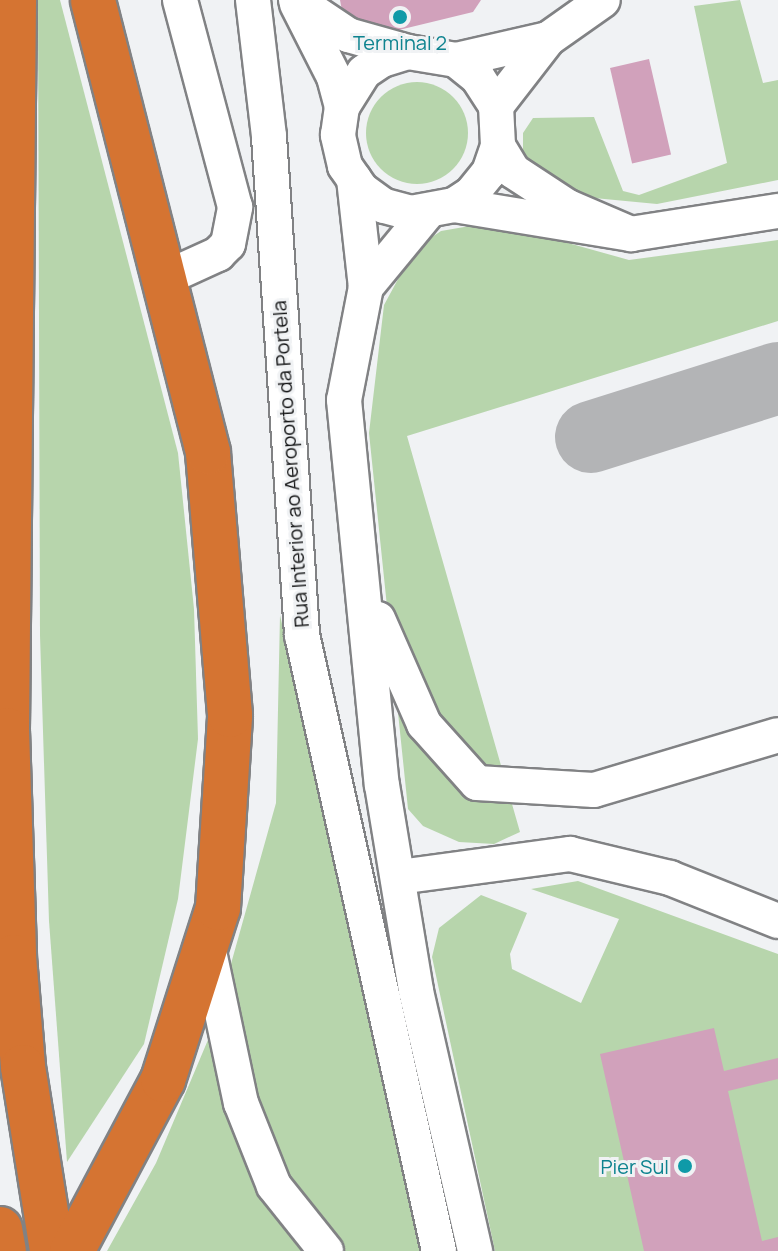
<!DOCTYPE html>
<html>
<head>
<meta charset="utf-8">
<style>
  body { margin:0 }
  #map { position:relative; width:778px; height:1251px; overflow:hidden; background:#f0f2f4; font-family:Manrope,sans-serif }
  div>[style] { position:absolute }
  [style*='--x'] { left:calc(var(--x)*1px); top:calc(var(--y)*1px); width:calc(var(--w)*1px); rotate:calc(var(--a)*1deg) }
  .green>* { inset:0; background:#b7d5ac }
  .round { border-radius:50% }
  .taxiway>* { height:72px; margin:-36px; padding:0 36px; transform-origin:36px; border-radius:36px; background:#b3b4b6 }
  .building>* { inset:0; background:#d1a1bb; transform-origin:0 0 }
  .roads { filter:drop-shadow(2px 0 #818284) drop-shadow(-2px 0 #818284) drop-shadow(0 2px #818284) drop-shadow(0 -2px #818284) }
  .minor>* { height:34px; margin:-17px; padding:0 17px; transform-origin:17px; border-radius:17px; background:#fff }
  .highway>* { height:44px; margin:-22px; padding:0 22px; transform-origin:22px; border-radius:22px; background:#d57432 }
  .dots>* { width:22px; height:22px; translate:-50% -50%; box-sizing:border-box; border:4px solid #f0f2f4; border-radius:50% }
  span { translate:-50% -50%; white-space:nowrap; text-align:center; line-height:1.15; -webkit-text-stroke:6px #f0f2f4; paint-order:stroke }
  .culture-label { font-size:20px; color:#0d838f }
  .right { translate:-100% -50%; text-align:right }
  .street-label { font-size:20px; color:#141516 }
</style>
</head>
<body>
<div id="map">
  <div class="green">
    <div style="clip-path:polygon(38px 0,60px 0,178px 453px,194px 609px,198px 739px,178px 899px,144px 1044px,67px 1162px,49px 921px,40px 636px)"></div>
    <div style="clip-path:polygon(740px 0,763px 83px,778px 80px,778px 180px,657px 204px,594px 198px,538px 173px,523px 155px,523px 133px,533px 118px,594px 117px,623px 191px,639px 195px,727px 163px,694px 6px)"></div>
    <div class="round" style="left:366px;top:82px;width:102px;height:102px"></div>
    <div style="clip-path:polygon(493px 222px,629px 260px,778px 240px,778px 321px,407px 436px,520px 832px,494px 844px,459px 842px,423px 826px,408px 809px,369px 433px,384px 305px,403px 270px,420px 245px,441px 231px)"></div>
    <div style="clip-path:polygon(280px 615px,421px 1251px,107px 1251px,156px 1163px,213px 1028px,276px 803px)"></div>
    <div style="clip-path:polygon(578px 881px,778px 954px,778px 1251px,495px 1251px,432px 957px,439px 928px,481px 895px,527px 913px,510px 954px,512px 969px,581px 1003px,619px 919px,531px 889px)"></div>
  </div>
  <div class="taxiway">
    <div style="--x:591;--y:437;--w:196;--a:-17.5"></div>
  </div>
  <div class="building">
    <div style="clip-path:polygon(340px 0,481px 0,473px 12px,370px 37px,344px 21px)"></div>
    <div style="left:649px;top:59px;width:98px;height:40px;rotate:77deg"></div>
    <div style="clip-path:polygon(714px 1028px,724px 1071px,778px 1058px,778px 1079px,728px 1091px,762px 1241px,778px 1237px,778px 1251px,644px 1251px,600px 1054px)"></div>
  </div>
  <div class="roads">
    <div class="minor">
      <div style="--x:253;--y:0;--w:138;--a:83.3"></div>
      <div style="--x:269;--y:137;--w:499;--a:86.2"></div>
      <div style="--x:302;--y:635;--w:631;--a:77.46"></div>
      <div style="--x:296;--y:0;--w:63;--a:33.9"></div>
      <div style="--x:348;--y:35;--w:62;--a:15.8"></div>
      <div style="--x:297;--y:4;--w:82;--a:63.1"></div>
      <div style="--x:334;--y:77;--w:31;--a:75"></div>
      <div style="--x:456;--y:60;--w:94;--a:-12.9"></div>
      <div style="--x:496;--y:106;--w:85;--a:-52.2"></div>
      <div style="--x:548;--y:39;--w:67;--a:-35.3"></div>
      <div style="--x:498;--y:146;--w:28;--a:109"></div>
      <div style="--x:489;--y:172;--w:28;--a:129"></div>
      <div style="--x:471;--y:194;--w:20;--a:147"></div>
      <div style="--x:454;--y:205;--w:44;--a:169.5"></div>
      <div style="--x:411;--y:213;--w:28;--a:-165"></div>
      <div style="--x:384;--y:206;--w:29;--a:-144"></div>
      <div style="--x:361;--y:189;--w:28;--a:-125"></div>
      <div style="--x:345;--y:166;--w:32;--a:-103"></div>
      <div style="--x:338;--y:135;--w:28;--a:-82"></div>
      <div style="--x:342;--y:107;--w:41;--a:-57.8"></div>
      <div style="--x:364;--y:72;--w:22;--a:-34"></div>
      <div style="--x:382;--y:60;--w:27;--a:-17"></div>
      <div style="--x:408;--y:52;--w:49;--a:9.5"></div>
      <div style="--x:456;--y:60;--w:28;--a:39"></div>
      <div style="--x:478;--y:78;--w:33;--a:57"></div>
      <div style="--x:496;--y:106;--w:40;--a:87.1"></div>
      <div style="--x:498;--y:146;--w:29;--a:59"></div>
      <div style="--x:513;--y:171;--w:66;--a:33.2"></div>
      <div style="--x:568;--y:207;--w:69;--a:23.2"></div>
      <div style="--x:354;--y:179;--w:109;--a:83.7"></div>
      <div style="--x:366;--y:287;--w:115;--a:101"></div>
      <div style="--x:344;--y:400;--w:387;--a:84.4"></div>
      <div style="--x:382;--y:785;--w:209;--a:80.6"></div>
      <div style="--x:416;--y:991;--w:267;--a:77.2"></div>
      <div style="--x:454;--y:205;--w:179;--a:9.3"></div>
      <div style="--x:631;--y:234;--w:149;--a:-8.9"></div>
      <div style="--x:161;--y:280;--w:63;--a:-24.5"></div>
      <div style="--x:218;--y:254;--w:14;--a:-45"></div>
      <div style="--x:228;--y:244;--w:38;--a:-79"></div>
      <div style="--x:235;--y:207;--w:214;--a:-104.9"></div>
      <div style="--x:366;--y:287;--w:96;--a:-50.5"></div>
      <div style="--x:378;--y:619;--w:115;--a:66.3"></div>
      <div style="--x:424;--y:724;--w:79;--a:48.1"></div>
      <div style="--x:477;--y:783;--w:117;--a:3.4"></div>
      <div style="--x:594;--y:790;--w:192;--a:-16.6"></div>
      <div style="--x:399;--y:877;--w:173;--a:-7.7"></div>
      <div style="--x:570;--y:854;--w:103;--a:13.5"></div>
      <div style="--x:670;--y:878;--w:116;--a:21.7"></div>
      <div style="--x:207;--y:942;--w:165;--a:78.1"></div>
      <div style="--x:241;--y:1103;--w:89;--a:68.3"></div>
      <div style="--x:274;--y:1186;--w:83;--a:51.3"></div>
    </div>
    <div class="highway">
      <div style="--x:14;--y:0;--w:730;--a:90.55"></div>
      <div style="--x:7;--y:730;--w:227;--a:88.2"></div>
      <div style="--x:14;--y:957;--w:110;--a:85.3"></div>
      <div style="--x:23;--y:1067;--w:186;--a:81"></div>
      <div style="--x:0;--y:1229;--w:22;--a:80"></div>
      <div style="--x:72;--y:1251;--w:194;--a:-62"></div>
      <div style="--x:163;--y:1080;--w:181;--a:-72.3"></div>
      <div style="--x:218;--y:908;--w:193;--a:-86.4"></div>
      <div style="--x:230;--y:715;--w:264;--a:-94.8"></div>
      <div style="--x:208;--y:452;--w:466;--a:-104.3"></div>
    </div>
  </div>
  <div class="dots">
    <div style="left:400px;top:17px;background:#0f9aa8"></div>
    <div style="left:685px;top:1166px;background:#0f9aa8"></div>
  </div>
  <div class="culture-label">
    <span style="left:400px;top:42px">Terminal 2</span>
    <span class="right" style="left:669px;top:1166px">Pier Sul</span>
  </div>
  <div class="street-label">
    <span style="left:290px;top:464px;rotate:-94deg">Rua Interior ao Aeroporto da Portela</span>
  </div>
</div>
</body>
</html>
